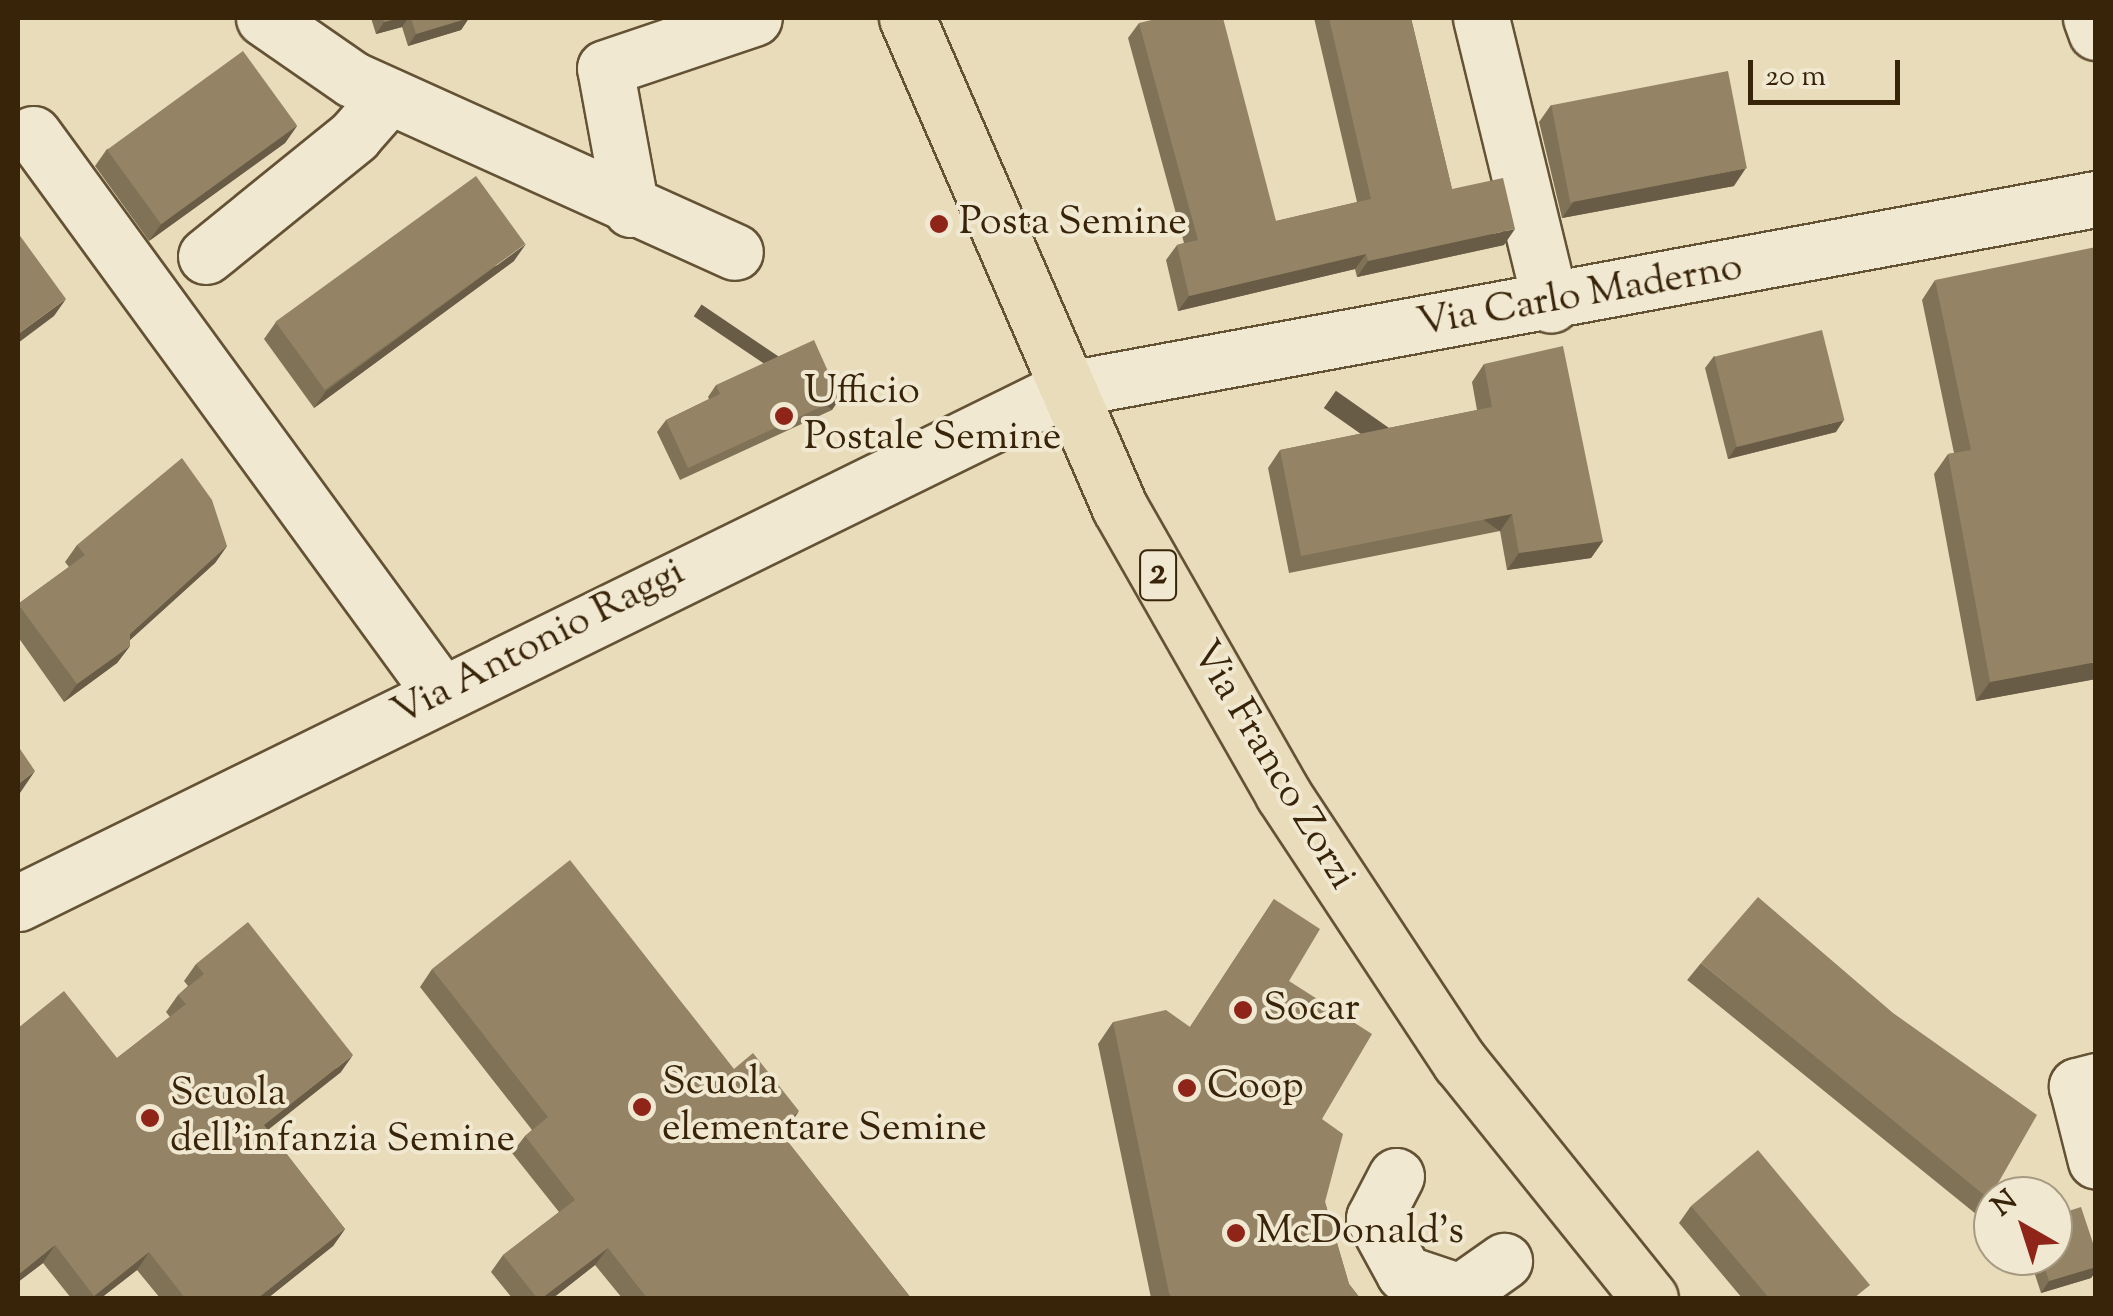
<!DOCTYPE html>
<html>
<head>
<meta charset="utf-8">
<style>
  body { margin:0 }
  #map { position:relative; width:2113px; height:1316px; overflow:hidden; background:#e9dcba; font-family:"Sorts Mill Goudy",serif }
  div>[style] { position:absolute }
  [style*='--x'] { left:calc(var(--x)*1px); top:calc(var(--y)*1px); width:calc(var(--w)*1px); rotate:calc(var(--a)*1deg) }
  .roads { filter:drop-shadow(2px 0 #645235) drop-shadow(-2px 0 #645235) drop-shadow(0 2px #645235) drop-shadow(0 -2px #645235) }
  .minor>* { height:55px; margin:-27.5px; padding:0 27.5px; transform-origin:27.5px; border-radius:27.5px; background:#f1e8d2 }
  .major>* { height:55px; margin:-27.5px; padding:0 27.5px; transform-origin:27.5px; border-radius:27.5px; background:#e9dcba }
  .wall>* { inset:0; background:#7f7257; transform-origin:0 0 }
  .shaded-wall>* { inset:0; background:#685c47; transform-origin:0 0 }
  .building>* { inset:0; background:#948465; transform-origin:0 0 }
  .dots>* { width:28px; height:28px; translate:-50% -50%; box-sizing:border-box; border:5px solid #f1e8d2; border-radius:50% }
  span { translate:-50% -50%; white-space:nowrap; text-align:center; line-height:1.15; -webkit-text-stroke:8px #f1e8d2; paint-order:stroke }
  .shield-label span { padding:2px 8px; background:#f1e8d2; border:2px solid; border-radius:8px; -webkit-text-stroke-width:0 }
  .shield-label { font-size:38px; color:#382409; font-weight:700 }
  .poi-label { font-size:40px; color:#382409 }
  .left { translate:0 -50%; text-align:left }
  .street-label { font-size:40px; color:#382409 }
  .frame { position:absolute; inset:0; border:20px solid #382409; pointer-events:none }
  .north { position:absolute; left:1973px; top:1176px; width:100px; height:100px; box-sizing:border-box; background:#f1e8d2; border:2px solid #a79a82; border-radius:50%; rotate:321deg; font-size:28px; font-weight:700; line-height:40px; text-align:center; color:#382409 }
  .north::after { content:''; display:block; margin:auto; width:35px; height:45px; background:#8f2418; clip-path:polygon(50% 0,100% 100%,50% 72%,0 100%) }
  .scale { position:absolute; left:1748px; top:60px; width:152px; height:45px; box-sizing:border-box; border:5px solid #382409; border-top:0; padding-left:12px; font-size:30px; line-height:35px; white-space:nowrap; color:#382409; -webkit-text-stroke:8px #f1e8d2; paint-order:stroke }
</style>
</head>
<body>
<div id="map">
  <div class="roads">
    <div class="minor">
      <div style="--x:264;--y:18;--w:107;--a:34.7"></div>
      <div style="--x:352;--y:79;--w:420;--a:24.3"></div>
      <div style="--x:1481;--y:18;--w:295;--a:76.3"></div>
      <div style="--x:2091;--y:18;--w:15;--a:70"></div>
      <div style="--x:33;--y:134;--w:692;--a:53.88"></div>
      <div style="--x:631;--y:209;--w:143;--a:-100.4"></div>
      <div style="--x:605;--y:68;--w:157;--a:-18.6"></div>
      <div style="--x:206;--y:256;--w:191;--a:-39"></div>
      <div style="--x:354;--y:136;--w:53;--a:-48.8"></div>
      <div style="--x:18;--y:903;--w:1164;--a:-26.15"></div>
      <div style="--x:1063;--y:390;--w:1051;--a:-10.48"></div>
      <div style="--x:2096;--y:1081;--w:20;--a:165"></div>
      <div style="--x:2077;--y:1086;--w:77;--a:75.8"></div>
      <div style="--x:1396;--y:1176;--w:47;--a:117.6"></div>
      <div style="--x:1374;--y:1218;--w:63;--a:61.4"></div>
      <div style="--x:1404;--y:1273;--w:59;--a:18.7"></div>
      <div style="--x:1460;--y:1292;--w:54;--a:-35.2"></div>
    </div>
    <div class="major">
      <div style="--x:907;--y:18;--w:534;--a:66.51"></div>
      <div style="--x:1120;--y:508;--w:329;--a:60.3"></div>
      <div style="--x:1283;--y:794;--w:321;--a:56.6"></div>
      <div style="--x:1460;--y:1062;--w:303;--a:51.2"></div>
    </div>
  </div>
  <div class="wall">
    <div style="clip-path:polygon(371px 18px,469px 18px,461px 30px,408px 46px,402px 27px,376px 34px)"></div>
    <div style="clip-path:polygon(1314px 18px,1411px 18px,1452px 189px,1504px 245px,1357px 277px,1355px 269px,1178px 311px,1166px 260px,1177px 245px,1184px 243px,1128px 38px,1139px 23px,1276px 221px,1357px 202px)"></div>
    <div style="clip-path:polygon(1551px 105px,1734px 186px,1562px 218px,1539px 122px)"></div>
    <div style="clip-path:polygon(297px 126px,285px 143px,149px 241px,95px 166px,107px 149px)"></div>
    <div style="clip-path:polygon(514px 261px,314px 408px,264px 339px,276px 322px)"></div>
    <div style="clip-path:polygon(1935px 280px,2096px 679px,1976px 701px,1934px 474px,1948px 454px,1954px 453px,1922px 300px)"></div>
    <div style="clip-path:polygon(1714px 356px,1836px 432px,1728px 459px,1705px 368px)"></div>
    <div style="clip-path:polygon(1484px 364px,1603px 541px,1591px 558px,1507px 570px,1500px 531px,1289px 573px,1268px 468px,1280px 450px,1477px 410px,1472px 382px)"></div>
    <div style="clip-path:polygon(716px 385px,840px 398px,832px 410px,680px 480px,657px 432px,666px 420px,709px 399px,708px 397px)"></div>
    <div style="clip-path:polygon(77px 545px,227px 546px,215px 563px,130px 640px,130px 646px,117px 663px,64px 702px,18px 637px,18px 604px,69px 567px,65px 562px)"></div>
    <div style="clip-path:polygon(1274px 899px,1289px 981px,1322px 1119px,1325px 1202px,1349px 1284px,1360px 1298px,1151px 1298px,1098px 1044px,1113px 1022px,1190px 1027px)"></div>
    <div style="left:1701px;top:963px;width:372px;height:22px;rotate:39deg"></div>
    <div style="clip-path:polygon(196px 964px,341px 1072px,268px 1130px,345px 1229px,333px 1246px,268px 1298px,160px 1298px,137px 1270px,101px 1298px,71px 1298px,43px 1263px,18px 1282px,18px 1028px,117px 1058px,170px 1017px,166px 1012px,178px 995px,188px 986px,184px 981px)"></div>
    <div style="clip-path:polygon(432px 969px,734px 1069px,787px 1129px,781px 1133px,911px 1298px,622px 1298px,595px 1265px,553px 1298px,512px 1298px,491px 1272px,503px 1255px,559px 1212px,512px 1153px,525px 1136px,532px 1130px,420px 987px)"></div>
    <div style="clip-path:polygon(1691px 1206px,1861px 1298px,1742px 1298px,1679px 1223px)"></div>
    <div style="clip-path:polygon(2096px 1252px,2096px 1271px,2091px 1278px,2041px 1293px,2029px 1256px,2053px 1256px)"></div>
  </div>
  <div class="shaded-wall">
    <div style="clip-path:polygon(400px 18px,408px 18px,402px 27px,376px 34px,384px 22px)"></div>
    <div style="clip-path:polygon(469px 18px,461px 30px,408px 46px,416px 34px)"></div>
    <div style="clip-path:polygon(297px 126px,285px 143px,149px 241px,162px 223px)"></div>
    <div style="clip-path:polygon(1746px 168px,1734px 186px,1562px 218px,1574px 201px)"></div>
    <div style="clip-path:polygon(1515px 229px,1504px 245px,1357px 277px,1368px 261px)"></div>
    <div style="clip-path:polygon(526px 244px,514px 261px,314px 408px,326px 391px)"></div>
    <div style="clip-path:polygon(1366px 254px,1355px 269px,1178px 311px,1189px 296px)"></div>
    <div style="clip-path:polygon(66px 299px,54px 316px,18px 343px,18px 334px)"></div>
    <div style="left:840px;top:398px;width:14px;height:167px;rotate:124deg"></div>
    <div style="clip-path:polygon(1844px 420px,1836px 432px,1728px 459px,1736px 447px)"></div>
    <div style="left:1512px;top:514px;width:21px;height:215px;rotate:125deg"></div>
    <div style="clip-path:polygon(1603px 541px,1591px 558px,1507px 570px,1519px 553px)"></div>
    <div style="clip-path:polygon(227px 546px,215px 563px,118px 651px,130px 634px)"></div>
    <div style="clip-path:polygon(130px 646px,117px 663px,64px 702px,77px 684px)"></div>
    <div style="clip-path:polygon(2096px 662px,2096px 679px,1976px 701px,1990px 682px)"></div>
    <div style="clip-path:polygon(35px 771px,20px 793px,18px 795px,18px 784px)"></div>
    <div style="clip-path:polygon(353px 1055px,341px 1072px,252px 1142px,264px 1125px)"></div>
    <div style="clip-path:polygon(799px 1111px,787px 1129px,764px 1146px,777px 1128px)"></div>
    <div style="clip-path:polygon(345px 1229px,333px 1246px,268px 1298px,258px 1298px)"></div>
    <div style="clip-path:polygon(55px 1245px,43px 1263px,18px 1282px,18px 1275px)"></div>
    <div style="clip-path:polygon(608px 1248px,595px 1265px,553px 1298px,542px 1298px)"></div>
    <div style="clip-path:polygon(149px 1252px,137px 1270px,101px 1298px,92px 1298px)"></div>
    <div style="clip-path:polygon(2096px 1267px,2096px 1271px,2091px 1278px,2041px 1293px,2049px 1281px)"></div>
  </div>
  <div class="building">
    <div style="clip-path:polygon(383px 18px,400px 18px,384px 22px)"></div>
    <div style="clip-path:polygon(411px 18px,469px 18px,416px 34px)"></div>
    <div style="clip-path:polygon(1160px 18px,1223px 18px,1276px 221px,1371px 199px,1329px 18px,1411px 18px,1452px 189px,1503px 178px,1515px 229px,1368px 261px,1366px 254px,1189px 296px,1177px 245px,1198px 240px,1139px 23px)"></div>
    <div style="left:243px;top:51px;width:92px;height:168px;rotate:54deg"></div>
    <div style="left:1728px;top:71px;width:99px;height:180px;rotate:79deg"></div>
    <div style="left:476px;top:176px;width:84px;height:248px;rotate:54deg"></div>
    <div style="clip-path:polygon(18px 233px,66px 299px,18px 334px)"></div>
    <div style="clip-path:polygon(2096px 247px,2096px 662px,1990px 682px,1948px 454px,1971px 450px,1935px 280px)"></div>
    <div style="left:1822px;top:330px;width:93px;height:111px;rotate:76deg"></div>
    <div style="clip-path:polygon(814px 340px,840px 398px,688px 468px,666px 420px,720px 394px,716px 385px)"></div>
    <div style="clip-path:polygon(1563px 346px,1603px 541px,1519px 553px,1512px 514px,1301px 556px,1280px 450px,1492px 407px,1484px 364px)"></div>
    <div style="clip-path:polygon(182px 458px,212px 500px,227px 546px,130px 634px,130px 646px,77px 684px,18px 604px,85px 555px,77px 545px)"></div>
    <div style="clip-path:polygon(18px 746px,35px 771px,18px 784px)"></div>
    <div style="clip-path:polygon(570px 860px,734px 1069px,753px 1053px,799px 1111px,777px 1128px,911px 1298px,647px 1298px,608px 1248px,542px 1298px,537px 1298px,503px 1255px,575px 1200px,525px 1136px,548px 1117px,432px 969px)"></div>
    <div style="clip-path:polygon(1758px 897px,1893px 1013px,2037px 1115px,1989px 1199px,1701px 963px)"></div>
    <div style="clip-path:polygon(1274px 899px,1320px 929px,1289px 981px,1372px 1034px,1322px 1119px,1343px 1134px,1325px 1202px,1349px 1284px,1360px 1298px,1172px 1298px,1169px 1293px,1113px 1022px,1166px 1010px,1190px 1027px)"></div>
    <div style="clip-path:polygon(248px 922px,353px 1055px,264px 1125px,345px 1229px,258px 1298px,185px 1298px,149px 1252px,94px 1296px,55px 1245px,18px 1275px,18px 1028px,64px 991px,117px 1058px,186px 1004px,178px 995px,204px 974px,196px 964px)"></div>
    <div style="clip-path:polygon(1758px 1150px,1870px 1285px,1854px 1298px,1769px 1298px,1691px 1206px)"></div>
    <div style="clip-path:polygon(2081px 1207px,2096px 1252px,2096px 1267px,2049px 1281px,2041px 1256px,2053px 1256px,2053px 1216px)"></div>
  </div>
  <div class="dots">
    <div style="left:939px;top:224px;background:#8f2418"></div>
    <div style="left:784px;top:416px;background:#8f2418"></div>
    <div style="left:1243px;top:1010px;background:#8f2418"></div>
    <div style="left:1187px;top:1088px;background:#8f2418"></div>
    <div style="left:642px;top:1107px;background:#8f2418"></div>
    <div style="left:150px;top:1118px;background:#8f2418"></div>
    <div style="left:1236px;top:1233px;background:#8f2418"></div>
  </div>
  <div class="shield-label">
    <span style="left:1158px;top:575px">2</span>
  </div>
  <div class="poi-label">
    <span class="left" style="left:959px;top:224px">Posta Semine</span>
    <span class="left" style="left:804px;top:416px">Ufficio<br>Postale Semine</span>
    <span class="left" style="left:1263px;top:1010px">Socar</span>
    <span class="left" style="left:662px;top:1107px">Scuola<br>elementare Semine</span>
    <span class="left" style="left:1207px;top:1088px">Coop</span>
    <span class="left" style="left:170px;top:1118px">Scuola<br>dell’infanzia Semine</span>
    <span class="left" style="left:1256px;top:1233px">McDonald's</span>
  </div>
  <div class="street-label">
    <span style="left:1580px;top:297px;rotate:-10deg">Via Carlo Maderno</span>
    <span style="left:539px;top:644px;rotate:-27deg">Via Antonio Raggi</span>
    <span style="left:1272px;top:766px;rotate:59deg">Via Franco Zorzi</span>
  </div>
  <div class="frame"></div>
  <div class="north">N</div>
  <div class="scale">20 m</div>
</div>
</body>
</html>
